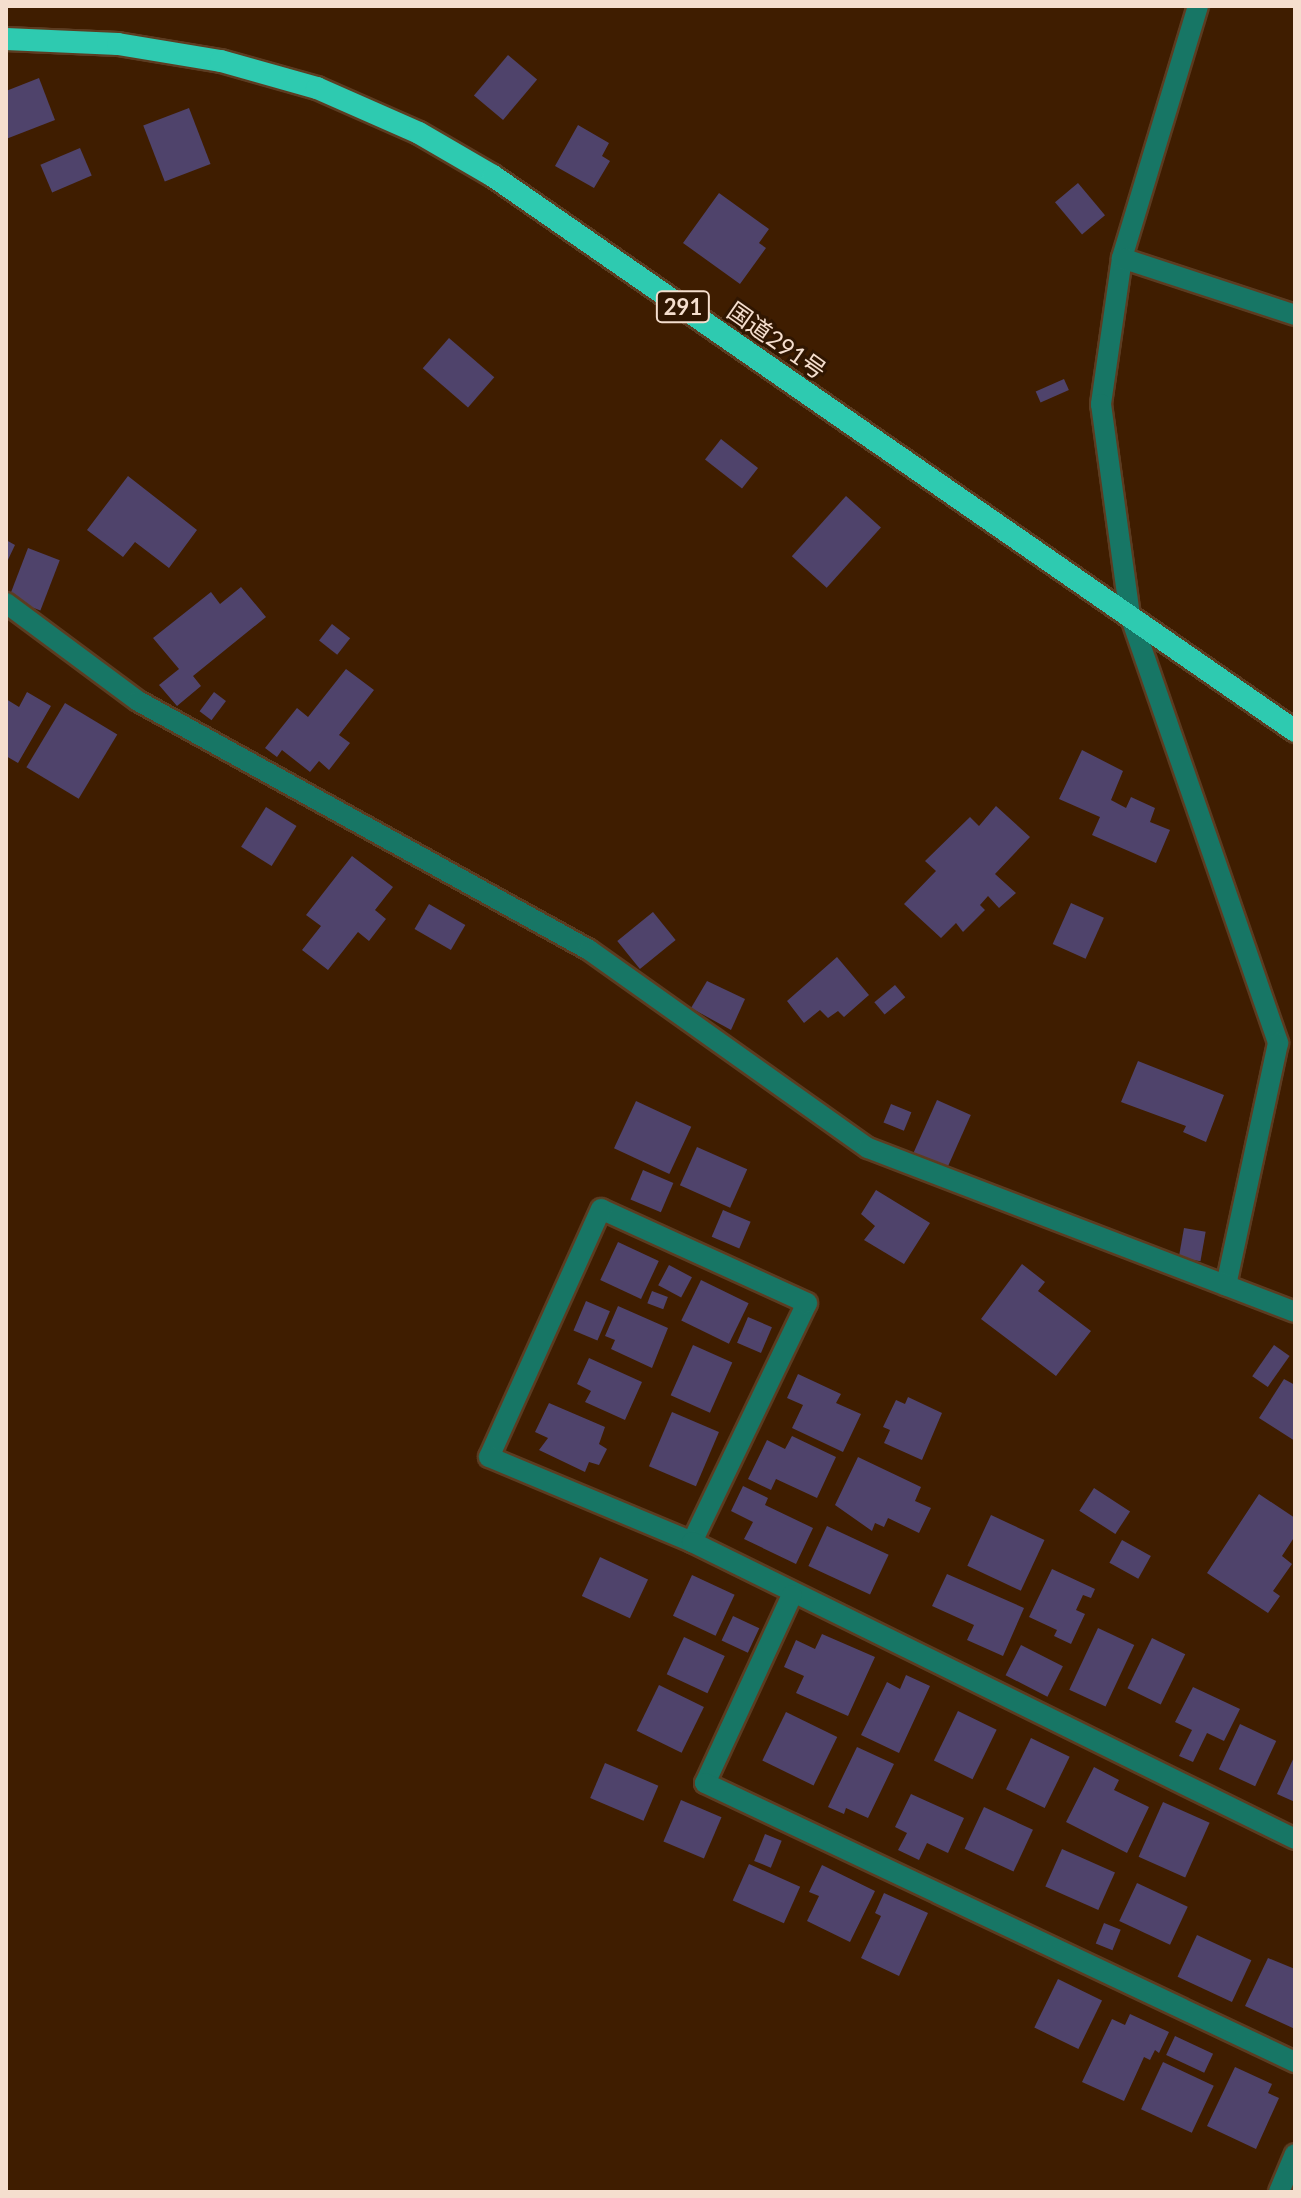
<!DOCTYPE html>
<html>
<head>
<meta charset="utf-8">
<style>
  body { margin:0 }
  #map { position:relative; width:1301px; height:2198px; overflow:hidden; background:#3f1d00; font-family:Lato,"Noto Sans JP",sans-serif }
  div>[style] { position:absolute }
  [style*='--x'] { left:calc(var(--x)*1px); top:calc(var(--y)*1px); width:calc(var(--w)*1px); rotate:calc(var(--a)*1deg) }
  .building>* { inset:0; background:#4f436b; transform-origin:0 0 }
  .roads { filter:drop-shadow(2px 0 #5c3c21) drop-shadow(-2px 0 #5c3c21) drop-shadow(0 2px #5c3c21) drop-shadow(0 -2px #5c3c21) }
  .minor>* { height:20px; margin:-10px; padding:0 10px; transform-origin:10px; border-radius:10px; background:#177665 }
  .trunk>* { height:22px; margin:-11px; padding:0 11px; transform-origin:11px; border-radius:11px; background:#2ecab0 }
  span { translate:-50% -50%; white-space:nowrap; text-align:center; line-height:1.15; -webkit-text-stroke:6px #301601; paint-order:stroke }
  .shield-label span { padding:2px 6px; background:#301601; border:2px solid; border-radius:6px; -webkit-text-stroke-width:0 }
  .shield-label { font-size:22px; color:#f5dece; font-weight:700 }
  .street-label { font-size:24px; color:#f5dece }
  .frame { position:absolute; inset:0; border:8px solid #f5dece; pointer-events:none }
</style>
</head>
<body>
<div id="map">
  <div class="building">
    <div style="left:508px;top:55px;width:38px;height:53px;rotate:40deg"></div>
    <div style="clip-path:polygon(39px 78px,55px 120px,6px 139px,6px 91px)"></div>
    <div style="left:189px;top:108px;width:60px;height:49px;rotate:69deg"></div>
    <div style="clip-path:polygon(578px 125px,609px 143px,602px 156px,610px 161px,594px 188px,555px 166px)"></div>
    <div style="left:80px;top:148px;width:30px;height:43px;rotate:67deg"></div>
    <div style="left:1078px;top:183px;width:42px;height:30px;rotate:50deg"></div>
    <div style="clip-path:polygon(719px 193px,769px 229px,759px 243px,766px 248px,740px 284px,683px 243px)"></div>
    <div style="left:449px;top:338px;width:60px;height:40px;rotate:41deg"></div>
    <div style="left:1064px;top:379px;width:12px;height:31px;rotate:66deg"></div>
    <div style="left:721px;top:439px;width:47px;height:26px;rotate:38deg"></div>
    <div style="clip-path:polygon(128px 476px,197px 530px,169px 568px,135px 542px,123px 557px,87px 530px)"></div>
    <div style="left:846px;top:496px;width:47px;height:81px;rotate:42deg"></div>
    <div style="clip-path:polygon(6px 540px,15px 545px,6px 564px)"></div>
    <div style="left:28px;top:548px;width:34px;height:54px;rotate:21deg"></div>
    <div style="clip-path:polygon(241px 587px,266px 617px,193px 676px,201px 686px,177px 706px,159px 685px,179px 669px,153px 638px,211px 592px,220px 604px)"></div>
    <div style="left:332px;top:624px;width:23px;height:21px;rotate:38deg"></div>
    <div style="clip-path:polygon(346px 669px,374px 690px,339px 735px,350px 743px,329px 770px,319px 761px,310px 772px,282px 750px,277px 757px,265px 748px,297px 708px,308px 717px)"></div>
    <div style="clip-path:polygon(27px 692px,51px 706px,18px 763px,6px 756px,6px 699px,19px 707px)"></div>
    <div style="left:214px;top:692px;width:15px;height:24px;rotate:37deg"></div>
    <div style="left:65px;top:703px;width:61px;height:75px;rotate:31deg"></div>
    <div style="clip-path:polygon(1082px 750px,1123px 771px,1111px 800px,1126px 808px,1131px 797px,1155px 808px,1150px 822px,1170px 830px,1156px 863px,1092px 835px,1100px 817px,1059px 799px)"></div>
    <div style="clip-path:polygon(996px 806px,1030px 837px,995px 874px,1016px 893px,999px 908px,988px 896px,980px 905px,985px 910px,963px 932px,956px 923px,941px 938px,904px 904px,936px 871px,925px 861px,970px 817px,979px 826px)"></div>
    <div style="left:266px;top:807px;width:36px;height:47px;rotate:32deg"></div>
    <div style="clip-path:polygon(352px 856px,393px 887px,375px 910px,386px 919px,369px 941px,358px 932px,328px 970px,302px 950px,321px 926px,306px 915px)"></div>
    <div style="left:1071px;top:903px;width:36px;height:45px;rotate:24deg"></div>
    <div style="left:429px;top:904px;width:42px;height:29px;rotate:30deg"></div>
    <div style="left:653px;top:912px;width:36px;height:46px;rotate:51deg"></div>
    <div style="clip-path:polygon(837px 957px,869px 995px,844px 1017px,838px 1011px,828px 1018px,820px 1010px,804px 1023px,787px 1001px)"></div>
    <div style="clip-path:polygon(707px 981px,745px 999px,731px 1030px,691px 1008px)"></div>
    <div style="left:895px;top:985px;width:16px;height:27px;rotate:50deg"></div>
    <div style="clip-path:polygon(1138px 1061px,1224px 1095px,1206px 1142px,1183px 1132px,1186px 1126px,1121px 1102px)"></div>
    <div style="left:937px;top:1100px;width:37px;height:61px;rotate:24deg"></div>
    <div style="left:636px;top:1101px;width:61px;height:52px;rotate:25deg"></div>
    <div style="left:891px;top:1104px;width:22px;height:20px;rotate:22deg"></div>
    <div style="left:697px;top:1147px;width:55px;height:42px;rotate:24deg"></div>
    <div style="left:643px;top:1170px;width:33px;height:32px;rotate:23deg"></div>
    <div style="clip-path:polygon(876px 1190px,930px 1223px,904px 1264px,864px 1240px,875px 1226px,861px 1214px)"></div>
    <div style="left:723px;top:1210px;width:30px;height:29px;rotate:23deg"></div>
    <div style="left:1184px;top:1228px;width:22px;height:30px;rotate:10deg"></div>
    <div style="left:618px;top:1242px;width:45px;height:42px;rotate:25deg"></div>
    <div style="clip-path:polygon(1022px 1264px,1045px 1282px,1038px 1291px,1091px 1331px,1056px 1376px,981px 1319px)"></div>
    <div style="left:669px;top:1265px;width:26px;height:23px;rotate:28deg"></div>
    <div style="left:701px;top:1280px;width:53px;height:45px;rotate:26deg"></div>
    <div style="left:652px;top:1291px;width:17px;height:13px;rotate:21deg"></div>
    <div style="left:586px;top:1301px;width:26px;height:32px;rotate:23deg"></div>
    <div style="clip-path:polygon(618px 1306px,668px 1328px,652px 1368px,611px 1349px,615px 1340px,605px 1336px)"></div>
    <div style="left:748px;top:1317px;width:26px;height:28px;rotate:23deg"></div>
    <div style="left:693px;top:1345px;width:43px;height:55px;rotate:24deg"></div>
    <div style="left:1274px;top:1345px;width:19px;height:38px;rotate:35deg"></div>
    <div style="clip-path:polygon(589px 1358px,642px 1382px,625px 1420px,585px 1402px,591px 1391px,577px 1384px)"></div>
    <div style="clip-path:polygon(798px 1374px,841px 1394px,836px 1403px,861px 1414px,843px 1452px,792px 1428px,803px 1405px,787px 1398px)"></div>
    <div style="clip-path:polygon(1284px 1379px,1295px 1385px,1295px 1441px,1259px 1418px)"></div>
    <div style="clip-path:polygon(908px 1397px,942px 1413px,922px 1460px,884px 1443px,890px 1430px,883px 1427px,896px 1400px,905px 1404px)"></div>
    <div style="clip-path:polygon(549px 1403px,605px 1427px,599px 1444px,607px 1449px,599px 1465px,589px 1462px,585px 1472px,539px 1450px,548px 1438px,535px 1432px)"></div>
    <div style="left:672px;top:1412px;width:51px;height:59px;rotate:23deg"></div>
    <div style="clip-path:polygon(792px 1436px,836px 1457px,817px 1498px,776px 1479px,771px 1490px,748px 1479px,767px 1440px,785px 1449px)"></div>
    <div style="clip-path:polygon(858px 1457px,921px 1487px,915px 1501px,931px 1508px,919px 1533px,888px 1518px,884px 1527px,875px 1523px,872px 1531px,835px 1505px)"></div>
    <div style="clip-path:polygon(743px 1486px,768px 1498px,765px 1505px,813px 1528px,796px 1564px,744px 1539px,753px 1522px,731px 1511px)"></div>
    <div style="left:1094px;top:1488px;width:43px;height:27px;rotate:33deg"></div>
    <div style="clip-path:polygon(1259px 1494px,1295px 1518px,1295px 1536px,1282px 1556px,1292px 1564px,1273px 1591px,1280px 1596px,1268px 1613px,1207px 1573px)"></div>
    <div style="left:991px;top:1515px;width:59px;height:56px;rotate:25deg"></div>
    <div style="left:827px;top:1526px;width:68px;height:44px;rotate:25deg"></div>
    <div style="left:1122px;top:1540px;width:33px;height:26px;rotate:29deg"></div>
    <div style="left:600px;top:1557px;width:53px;height:43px;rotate:25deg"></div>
    <div style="clip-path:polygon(1052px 1569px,1095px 1589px,1091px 1598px,1083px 1595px,1076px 1610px,1085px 1614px,1071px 1644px,1054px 1636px,1057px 1630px,1029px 1617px)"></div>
    <div style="clip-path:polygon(947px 1574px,1024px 1608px,1003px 1656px,967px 1640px,974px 1625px,932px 1606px)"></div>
    <div style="left:692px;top:1575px;width:47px;height:45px;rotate:25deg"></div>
    <div style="left:733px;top:1616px;width:29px;height:27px;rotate:25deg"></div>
    <div style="left:1098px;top:1628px;width:40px;height:68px;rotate:25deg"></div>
    <div style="clip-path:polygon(822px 1634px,875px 1657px,848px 1716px,796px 1693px,804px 1676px,784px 1667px,796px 1640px,815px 1649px)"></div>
    <div style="left:684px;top:1637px;width:45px;height:41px;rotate:25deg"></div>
    <div style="left:1152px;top:1638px;width:37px;height:56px;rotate:26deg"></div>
    <div style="left:1021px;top:1645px;width:47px;height:34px;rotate:27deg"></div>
    <div style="clip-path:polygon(906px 1675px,930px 1686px,899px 1753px,861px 1735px,887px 1682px,900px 1689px)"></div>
    <div style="left:659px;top:1685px;width:50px;height:51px;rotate:26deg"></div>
    <div style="clip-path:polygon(1193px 1687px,1240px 1709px,1224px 1741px,1207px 1733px,1193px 1762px,1179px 1756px,1192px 1730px,1175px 1722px)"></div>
    <div style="left:958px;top:1711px;width:43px;height:55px;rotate:26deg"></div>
    <div style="left:786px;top:1712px;width:57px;height:54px;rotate:26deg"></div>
    <div style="left:1240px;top:1724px;width:40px;height:50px;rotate:25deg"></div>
    <div style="left:1031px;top:1738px;width:43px;height:57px;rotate:26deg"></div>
    <div style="clip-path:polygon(857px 1747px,894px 1764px,868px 1818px,846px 1808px,844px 1814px,828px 1807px)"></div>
    <div style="clip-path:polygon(1295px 1755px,1295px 1802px,1277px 1794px)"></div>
    <div style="left:605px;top:1763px;width:58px;height:38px;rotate:23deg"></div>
    <div style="clip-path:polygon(1094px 1767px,1119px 1780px,1114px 1790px,1149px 1807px,1127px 1853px,1066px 1822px)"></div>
    <div style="clip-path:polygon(911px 1794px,964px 1818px,948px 1853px,927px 1843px,919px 1860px,898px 1850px,907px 1833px,895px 1827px)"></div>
    <div style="left:681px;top:1800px;width:44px;height:45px;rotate:23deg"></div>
    <div style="left:1163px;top:1802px;width:51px;height:60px;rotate:24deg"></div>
    <div style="left:984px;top:1807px;width:54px;height:46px;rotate:25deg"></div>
    <div style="left:765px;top:1834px;width:18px;height:29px;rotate:22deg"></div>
    <div style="left:1062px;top:1849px;width:58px;height:41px;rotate:24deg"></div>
    <div style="left:749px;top:1864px;width:56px;height:40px;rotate:24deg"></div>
    <div style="clip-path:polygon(822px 1865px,875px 1891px,850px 1942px,807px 1921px,819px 1896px,809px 1892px)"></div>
    <div style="left:1137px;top:1883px;width:56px;height:42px;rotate:25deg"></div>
    <div style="clip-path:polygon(884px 1893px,928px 1913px,899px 1976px,861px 1958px,881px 1916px,875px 1913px)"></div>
    <div style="left:1104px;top:1923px;width:18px;height:22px;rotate:22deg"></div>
    <div style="left:1197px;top:1935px;width:60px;height:46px;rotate:25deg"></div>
    <div style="clip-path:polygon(1268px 1958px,1295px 1969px,1295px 2029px,1245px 2006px)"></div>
    <div style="left:1058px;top:1979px;width:49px;height:54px;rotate:26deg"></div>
    <div style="clip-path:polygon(1130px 2014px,1169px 2032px,1159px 2053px,1155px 2050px,1150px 2060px,1144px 2057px,1124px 2101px,1082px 2082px,1112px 2019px,1125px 2025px)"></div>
    <div style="left:1175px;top:2036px;width:42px;height:21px;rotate:25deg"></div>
    <div style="left:1163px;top:2062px;width:56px;height:52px;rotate:25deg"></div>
    <div style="clip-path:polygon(1235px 2067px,1272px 2084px,1268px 2093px,1279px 2098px,1256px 2149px,1207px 2126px)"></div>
  </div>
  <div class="roads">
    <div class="minor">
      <div style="--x:1198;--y:6;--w:263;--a:106.8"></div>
      <div style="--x:1122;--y:258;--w:148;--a:98.2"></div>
      <div style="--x:1101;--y:404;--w:213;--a:82.2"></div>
      <div style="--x:1130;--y:615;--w:453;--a:70.9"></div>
      <div style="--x:1278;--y:1043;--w:248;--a:102.1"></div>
      <div style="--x:1122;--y:258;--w:182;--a:18.2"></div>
      <div style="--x:6;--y:603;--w:164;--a:36.6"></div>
      <div style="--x:138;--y:701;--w:515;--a:28.9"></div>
      <div style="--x:589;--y:950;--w:342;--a:35.4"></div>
      <div style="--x:868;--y:1148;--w:457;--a:21"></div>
      <div style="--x:692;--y:1542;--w:265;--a:-64.3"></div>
      <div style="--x:807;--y:1303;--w:226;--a:-155.5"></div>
      <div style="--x:601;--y:1209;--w:272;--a:114.3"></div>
      <div style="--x:489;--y:1457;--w:220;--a:22.7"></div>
      <div style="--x:692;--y:1542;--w:672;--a:26.22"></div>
      <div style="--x:792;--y:1595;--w:207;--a:114.8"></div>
      <div style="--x:705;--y:1783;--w:653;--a:25.31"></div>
      <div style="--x:1279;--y:2192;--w:41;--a:-67.2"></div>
    </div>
    <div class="trunk">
      <div style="--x:6;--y:39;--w:112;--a:2.6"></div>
      <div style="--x:118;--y:44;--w:104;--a:9.4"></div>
      <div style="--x:221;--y:61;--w:100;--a:15.7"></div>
      <div style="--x:317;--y:88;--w:111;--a:23.8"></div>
      <div style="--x:419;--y:133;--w:86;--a:30.2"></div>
      <div style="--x:493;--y:176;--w:975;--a:34.68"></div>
    </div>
  </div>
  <div class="shield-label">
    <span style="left:683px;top:307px">291</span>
  </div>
  <div class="street-label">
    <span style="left:777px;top:340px;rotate:35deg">国道291号</span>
  </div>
  <div class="frame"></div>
</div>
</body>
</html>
